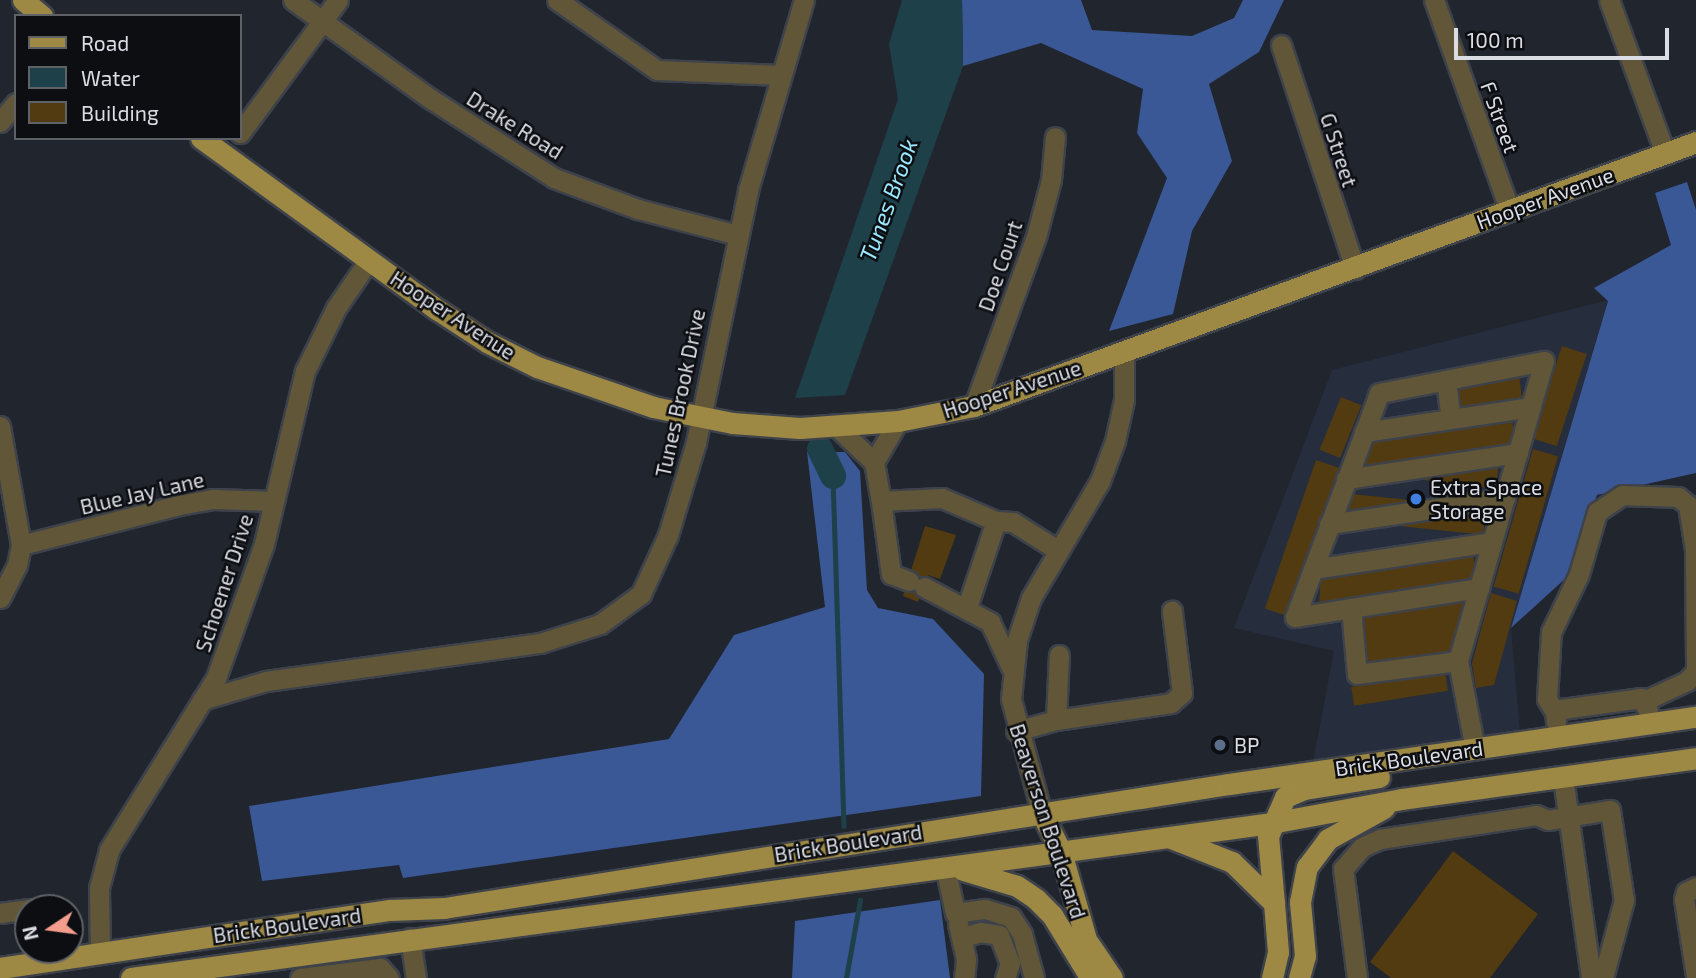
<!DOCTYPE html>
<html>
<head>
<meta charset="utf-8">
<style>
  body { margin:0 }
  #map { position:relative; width:1696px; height:978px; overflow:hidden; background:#20252e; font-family:"Exo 2",sans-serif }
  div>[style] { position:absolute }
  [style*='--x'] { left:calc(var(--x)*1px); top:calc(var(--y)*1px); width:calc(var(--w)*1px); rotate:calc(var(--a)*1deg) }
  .built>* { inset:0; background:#262d3c }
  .forest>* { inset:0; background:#3a5796 }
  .water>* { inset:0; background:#1d4049 }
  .stream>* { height:4.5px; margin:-2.25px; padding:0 2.25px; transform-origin:2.25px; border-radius:2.25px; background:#1d4049 }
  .river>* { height:26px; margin:-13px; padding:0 13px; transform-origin:13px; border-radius:13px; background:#1d4049 }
  .building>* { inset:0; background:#523b11; transform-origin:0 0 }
  .roads { filter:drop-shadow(2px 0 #3e424b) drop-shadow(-2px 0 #3e424b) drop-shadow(0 2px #3e424b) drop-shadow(0 -2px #3e424b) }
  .minor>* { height:19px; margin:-9.5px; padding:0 9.5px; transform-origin:9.5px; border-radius:9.5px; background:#615738 }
  .major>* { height:21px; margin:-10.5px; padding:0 10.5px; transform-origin:10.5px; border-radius:10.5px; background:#9e8944 }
  .dots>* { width:19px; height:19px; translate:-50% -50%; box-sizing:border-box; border:4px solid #0c0e12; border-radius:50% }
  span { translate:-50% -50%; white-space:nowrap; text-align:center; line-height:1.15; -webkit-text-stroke:5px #0c0e12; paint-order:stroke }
  .street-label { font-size:21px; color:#dadde4 }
  .poi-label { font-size:21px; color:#dadde4 }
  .left { translate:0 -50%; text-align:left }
  .water-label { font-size:23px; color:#9aeaff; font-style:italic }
  .legend { position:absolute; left:14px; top:14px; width:228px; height:126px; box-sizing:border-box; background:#0c0e12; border:2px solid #5e6166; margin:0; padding:9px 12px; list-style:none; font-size:21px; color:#dadde4 }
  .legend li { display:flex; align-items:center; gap:14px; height:35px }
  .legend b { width:35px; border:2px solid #5e6166 }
  .north { position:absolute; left:14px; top:894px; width:70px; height:70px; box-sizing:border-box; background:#0c0e12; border:2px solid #5e6166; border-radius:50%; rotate:257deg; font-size:19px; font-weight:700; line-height:28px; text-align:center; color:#dadde4 }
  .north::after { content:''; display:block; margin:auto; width:24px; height:32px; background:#f59d8d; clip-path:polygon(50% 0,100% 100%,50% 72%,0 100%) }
  .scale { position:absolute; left:1454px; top:28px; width:215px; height:32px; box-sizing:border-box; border:4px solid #dadde4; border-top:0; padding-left:9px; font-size:21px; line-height:24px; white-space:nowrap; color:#dadde4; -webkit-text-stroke:5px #0c0e12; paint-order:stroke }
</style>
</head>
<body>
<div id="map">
  <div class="built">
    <div style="clip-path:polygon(1608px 300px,1511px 628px,1520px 732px,1313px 762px,1334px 651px,1234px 628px,1332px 370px)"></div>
  </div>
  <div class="forest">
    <div style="clip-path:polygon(962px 0,1081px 0,1092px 30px,1192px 36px,1234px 18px,1243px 0,1284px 0,1259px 52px,1209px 84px,1232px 161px,1192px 231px,1173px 314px,1109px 331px,1167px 178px,1137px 133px,1143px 89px,1041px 43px,963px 66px)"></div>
    <div style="clip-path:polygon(1687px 182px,1696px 210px,1696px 473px,1597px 495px,1567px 577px,1511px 628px,1608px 301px,1594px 288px,1671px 245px,1655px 193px)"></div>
    <div style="clip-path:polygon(807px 452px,845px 452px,860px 471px,867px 590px,878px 608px,933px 619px,984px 674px,981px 796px,403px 878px,399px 865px,262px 881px,249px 806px,669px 739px,734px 635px,825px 607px)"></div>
    <div style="clip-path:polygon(940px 900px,950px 978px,792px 978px,795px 921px)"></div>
  </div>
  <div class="water">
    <div style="clip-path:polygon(902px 0,962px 0,963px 66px,845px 395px,795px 398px,898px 99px,889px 44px)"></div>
  </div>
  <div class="stream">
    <div style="--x:833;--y:476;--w:350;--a:88.2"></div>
    <div style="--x:846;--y:978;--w:79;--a:-79.8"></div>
  </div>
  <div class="river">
    <div style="--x:820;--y:449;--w:30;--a:64"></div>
  </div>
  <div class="building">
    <div style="left:1562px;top:346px;width:26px;height:97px;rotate:18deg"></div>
    <div style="left:1519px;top:374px;width:26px;height:64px;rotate:83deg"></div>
    <div style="left:1341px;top:397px;width:22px;height:57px;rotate:22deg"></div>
    <div style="clip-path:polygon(1512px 418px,1514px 433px,1508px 446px,1370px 467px,1373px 438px)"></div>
    <div style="left:1533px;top:449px;width:26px;height:143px;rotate:16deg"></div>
    <div style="left:1316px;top:460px;width:24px;height:157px;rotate:19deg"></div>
    <div style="left:1499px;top:463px;width:26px;height:145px;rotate:97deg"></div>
    <div style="left:1486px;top:508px;width:27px;height:147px;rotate:96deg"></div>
    <div style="clip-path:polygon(925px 526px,956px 535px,940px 579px,928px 575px,918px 602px,903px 596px)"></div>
    <div style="clip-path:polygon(1473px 553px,1475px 567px,1470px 580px,1319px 604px,1321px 575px)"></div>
    <div style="clip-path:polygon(1491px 593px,1517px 601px,1494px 685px,1476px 688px,1472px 663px)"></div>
    <div style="clip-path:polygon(1463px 596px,1465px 611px,1451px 652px,1369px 665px,1361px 612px)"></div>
    <div style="left:1445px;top:672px;width:19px;height:95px;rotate:81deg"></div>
    <div style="clip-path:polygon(1453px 851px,1538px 914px,1490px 978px,1391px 978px,1370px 962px)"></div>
  </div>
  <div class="roads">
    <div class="minor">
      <div style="--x:293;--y:0;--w:170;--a:35.7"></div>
      <div style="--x:431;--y:99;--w:146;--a:32.7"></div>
      <div style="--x:554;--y:178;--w:90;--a:20.3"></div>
      <div style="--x:638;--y:209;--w:103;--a:14.6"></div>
      <div style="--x:557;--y:0;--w:122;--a:35"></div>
      <div style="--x:657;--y:70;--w:124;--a:2.3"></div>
      <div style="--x:1434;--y:0;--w:224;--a:70.2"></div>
      <div style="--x:1609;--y:0;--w:163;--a:69.9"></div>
      <div style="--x:1281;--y:45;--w:236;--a:71.7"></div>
      <div style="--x:0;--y:122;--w:25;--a:-50"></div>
      <div style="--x:240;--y:133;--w:165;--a:-53.6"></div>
      <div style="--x:1446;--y:380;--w:39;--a:83"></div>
      <div style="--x:974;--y:406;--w:180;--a:-69.9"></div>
      <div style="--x:1036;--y:237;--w:59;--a:-75.3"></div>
      <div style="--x:1051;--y:180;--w:43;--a:-84.7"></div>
      <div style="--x:898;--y:421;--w:48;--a:120.3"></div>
      <div style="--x:874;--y:462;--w:40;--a:80"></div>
      <div style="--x:881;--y:501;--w:61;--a:-2.8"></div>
      <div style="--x:942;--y:498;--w:59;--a:23.1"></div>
      <div style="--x:996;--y:521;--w:17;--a:3"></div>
      <div style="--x:1013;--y:522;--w:54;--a:32.2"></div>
      <div style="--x:0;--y:426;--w:121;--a:80"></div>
      <div style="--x:21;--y:545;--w:20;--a:101"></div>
      <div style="--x:17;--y:565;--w:37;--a:117"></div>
      <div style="--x:837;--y:427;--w:51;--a:43.4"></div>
      <div style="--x:1364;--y:432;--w:169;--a:-8.5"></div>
      <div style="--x:1346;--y:479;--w:174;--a:-8.6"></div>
      <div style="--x:881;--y:501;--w:74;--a:82.2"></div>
      <div style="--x:891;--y:574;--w:19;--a:21"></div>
      <div style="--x:1329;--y:524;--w:178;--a:-8.4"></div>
      <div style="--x:21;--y:545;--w:163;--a:-14.2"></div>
      <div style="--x:179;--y:505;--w:35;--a:-10"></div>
      <div style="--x:213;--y:499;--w:61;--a:1.9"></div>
      <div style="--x:1313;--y:569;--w:181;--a:-8.6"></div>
      <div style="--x:924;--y:587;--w:75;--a:27.9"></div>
      <div style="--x:990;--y:622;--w:50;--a:65"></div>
      <div style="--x:967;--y:607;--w:91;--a:-71.4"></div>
      <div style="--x:1351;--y:608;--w:130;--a:-8.9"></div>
      <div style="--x:1458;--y:661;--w:102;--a:172.7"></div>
      <div style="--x:1357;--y:674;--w:66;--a:-95.2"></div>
      <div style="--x:1351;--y:608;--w:57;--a:170.9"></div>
      <div style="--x:1295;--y:617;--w:239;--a:-69.4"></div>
      <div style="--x:1379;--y:393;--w:168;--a:-11"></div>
      <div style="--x:1544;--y:361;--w:312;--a:106"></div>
      <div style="--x:1458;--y:661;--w:90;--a:79.1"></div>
      <div style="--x:202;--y:700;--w:67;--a:-16.5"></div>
      <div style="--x:266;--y:681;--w:277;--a:-7.9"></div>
      <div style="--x:540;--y:643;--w:63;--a:-17.6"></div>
      <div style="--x:600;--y:624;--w:51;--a:-36.2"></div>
      <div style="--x:641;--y:594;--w:65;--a:-65.4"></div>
      <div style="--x:668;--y:535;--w:97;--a:-73.2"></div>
      <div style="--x:696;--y:442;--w:257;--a:-78.3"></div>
      <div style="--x:748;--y:190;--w:198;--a:-73.6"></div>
      <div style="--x:1555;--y:712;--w:15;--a:-122"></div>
      <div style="--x:1547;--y:699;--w:67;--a:-86.6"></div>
      <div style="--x:1551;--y:632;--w:64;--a:-64.2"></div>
      <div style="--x:1579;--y:574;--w:65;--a:-73.8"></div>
      <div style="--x:1597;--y:512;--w:30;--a:-34"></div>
      <div style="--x:1622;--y:495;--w:56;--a:2"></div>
      <div style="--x:1678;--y:497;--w:13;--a:39"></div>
      <div style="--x:1688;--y:505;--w:45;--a:81"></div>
      <div style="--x:1695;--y:549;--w:122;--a:89.5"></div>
      <div style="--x:1696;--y:671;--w:13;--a:132"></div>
      <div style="--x:1687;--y:681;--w:45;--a:155.1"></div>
      <div style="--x:1056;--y:720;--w:65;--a:-87.4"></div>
      <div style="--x:1556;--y:722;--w:10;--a:-96"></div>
      <div style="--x:1555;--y:712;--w:8;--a:-23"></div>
      <div style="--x:1562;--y:709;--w:80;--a:-7.9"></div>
      <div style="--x:1641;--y:698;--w:14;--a:60"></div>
      <div style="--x:1016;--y:731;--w:41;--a:-15.4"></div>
      <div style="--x:1056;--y:720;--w:116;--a:-8.4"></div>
      <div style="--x:1171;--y:703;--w:15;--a:-42"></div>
      <div style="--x:1182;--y:693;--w:83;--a:-97"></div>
      <div style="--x:1563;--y:778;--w:202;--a:82"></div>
      <div style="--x:1042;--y:814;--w:119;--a:-105.1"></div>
      <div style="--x:1011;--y:699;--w:59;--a:-84.2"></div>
      <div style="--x:1017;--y:640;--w:44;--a:-71.6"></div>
      <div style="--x:1031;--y:598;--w:136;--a:-59.5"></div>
      <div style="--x:1100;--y:481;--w:43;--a:-69.4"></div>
      <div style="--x:1115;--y:441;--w:42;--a:-77.6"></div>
      <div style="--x:1124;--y:400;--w:48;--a:-90"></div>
      <div style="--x:945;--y:867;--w:47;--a:77.7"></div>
      <div style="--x:955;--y:913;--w:30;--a:-8"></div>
      <div style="--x:985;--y:909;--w:27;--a:17"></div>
      <div style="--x:1011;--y:917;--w:20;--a:57"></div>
      <div style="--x:1022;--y:934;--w:46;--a:74.7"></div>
      <div style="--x:1696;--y:887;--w:11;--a:153"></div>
      <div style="--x:1686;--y:892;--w:7;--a:106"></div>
      <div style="--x:1684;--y:899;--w:78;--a:81.1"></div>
      <div style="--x:0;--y:913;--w:28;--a:-8"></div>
      <div style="--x:958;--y:924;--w:37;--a:77"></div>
      <div style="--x:966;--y:960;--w:18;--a:96"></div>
      <div style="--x:963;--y:937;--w:18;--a:-16"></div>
      <div style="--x:980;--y:932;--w:19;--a:9"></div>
      <div style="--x:999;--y:935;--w:30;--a:69"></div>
      <div style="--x:1010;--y:963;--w:16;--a:108"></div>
      <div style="--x:410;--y:938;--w:40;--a:81.5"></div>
      <div style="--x:100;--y:952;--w:64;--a:-90.9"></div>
      <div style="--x:99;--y:888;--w:39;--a:-75"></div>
      <div style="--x:109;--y:850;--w:203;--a:-58.1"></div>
      <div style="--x:216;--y:678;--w:142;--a:-70.3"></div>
      <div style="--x:264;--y:544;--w:178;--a:-76.7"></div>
      <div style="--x:305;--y:371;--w:70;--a:-63.8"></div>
      <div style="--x:336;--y:308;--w:58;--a:-55.5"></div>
      <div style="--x:300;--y:978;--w:81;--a:-7.1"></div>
      <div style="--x:380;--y:968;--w:13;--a:48"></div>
      <div style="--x:1357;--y:978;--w:110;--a:-97.3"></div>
      <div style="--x:1343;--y:869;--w:29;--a:-49"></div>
      <div style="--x:1362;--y:847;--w:20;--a:-24"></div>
      <div style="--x:1380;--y:839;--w:158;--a:-8.7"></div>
      <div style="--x:1536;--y:815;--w:13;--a:23"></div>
      <div style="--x:1548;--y:820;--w:63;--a:-9.2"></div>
      <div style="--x:1610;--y:810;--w:91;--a:81.2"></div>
      <div style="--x:1624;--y:900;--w:81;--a:105.1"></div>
    </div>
    <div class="major">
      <div style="--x:23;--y:0;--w:25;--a:40"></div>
      <div style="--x:201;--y:138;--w:293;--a:36"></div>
      <div style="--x:438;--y:310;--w:59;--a:33.1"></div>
      <div style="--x:487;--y:342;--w:56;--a:26.6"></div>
      <div style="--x:537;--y:367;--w:123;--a:19"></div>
      <div style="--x:653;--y:407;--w:81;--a:11.4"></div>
      <div style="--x:732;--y:423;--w:68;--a:4.2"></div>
      <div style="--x:800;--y:428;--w:98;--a:-4.1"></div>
      <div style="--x:898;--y:421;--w:77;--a:-11.2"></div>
      <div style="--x:974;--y:406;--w:769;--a:-20.08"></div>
      <div style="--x:1042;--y:814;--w:42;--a:63.4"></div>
      <div style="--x:1061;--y:852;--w:91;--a:74"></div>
      <div style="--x:1086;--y:939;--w:32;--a:83"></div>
      <div style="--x:1171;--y:838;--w:66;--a:21.5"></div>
      <div style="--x:1232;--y:862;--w:59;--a:44.3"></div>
      <div style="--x:1274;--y:903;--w:49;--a:85.3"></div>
      <div style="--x:1278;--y:952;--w:27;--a:103"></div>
      <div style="--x:963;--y:870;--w:56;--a:16.5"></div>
      <div style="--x:1017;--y:886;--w:23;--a:34"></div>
      <div style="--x:1036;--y:899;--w:23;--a:45"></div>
      <div style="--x:1052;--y:915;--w:73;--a:58.5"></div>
      <div style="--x:1274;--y:903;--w:67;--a:-95.1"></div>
      <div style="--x:1268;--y:836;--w:43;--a:-66.4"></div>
      <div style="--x:1285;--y:797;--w:21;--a:-23"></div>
      <div style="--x:1304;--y:789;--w:76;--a:-9.1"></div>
      <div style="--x:1089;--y:944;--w:41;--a:55.9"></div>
      <div style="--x:0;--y:968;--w:394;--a:-8.5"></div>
      <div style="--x:390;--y:910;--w:54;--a:-2.1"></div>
      <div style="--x:444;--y:908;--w:795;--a:-8.98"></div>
      <div style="--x:1229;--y:784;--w:472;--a:-8.2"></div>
      <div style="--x:131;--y:978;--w:1150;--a:-7.74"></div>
      <div style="--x:1271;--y:823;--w:133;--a:-10.4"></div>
      <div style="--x:1402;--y:799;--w:297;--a:-7.9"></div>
      <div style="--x:1299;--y:978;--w:23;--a:-75"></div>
      <div style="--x:1305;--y:956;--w:54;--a:-95.3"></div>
      <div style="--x:1300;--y:902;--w:36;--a:-79"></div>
      <div style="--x:1307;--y:867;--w:35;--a:-53"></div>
      <div style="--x:1328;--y:839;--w:64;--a:-29"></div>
    </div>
  </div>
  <div class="dots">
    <div style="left:1416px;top:499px;background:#3f7fe0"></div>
    <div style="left:1220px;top:745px;background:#5c6f8a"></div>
  </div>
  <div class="street-label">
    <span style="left:1500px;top:117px;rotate:70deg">F Street</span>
    <span style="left:515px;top:125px;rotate:32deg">Drake Road</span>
    <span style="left:1339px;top:150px;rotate:72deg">G Street</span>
    <span style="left:1545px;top:198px;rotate:-20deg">Hooper Avenue</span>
    <span style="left:1000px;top:266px;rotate:-71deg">Doe Court</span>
    <span style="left:453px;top:315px;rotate:33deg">Hooper Avenue</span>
    <span style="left:1012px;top:389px;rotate:-18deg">Hooper Avenue</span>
    <span style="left:680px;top:393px;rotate:-78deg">Tunes Brook Drive</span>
    <span style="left:142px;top:493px;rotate:-13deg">Blue Jay Lane</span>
    <span style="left:224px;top:583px;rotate:-72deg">Schoener Drive</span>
    <span style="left:1409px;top:758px;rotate:-8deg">Brick Boulevard</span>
    <span style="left:1048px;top:821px;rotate:72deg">Beaverson Boulevard</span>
    <span style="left:848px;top:843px;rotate:-9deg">Brick Boulevard</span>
    <span style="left:287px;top:925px;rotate:-8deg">Brick Boulevard</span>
  </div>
  <div class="poi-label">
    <span class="left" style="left:1430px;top:499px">Extra Space<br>Storage</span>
    <span class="left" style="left:1234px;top:745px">BP</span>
  </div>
  <div class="water-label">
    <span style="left:888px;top:200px;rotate:-70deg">Tunes Brook</span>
  </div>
  <ul class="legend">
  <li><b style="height:9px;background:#9e8944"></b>Road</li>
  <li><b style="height:19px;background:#1d4049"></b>Water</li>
  <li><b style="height:19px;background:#523b11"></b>Building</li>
  </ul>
  <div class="north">N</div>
  <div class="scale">100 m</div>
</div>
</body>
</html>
